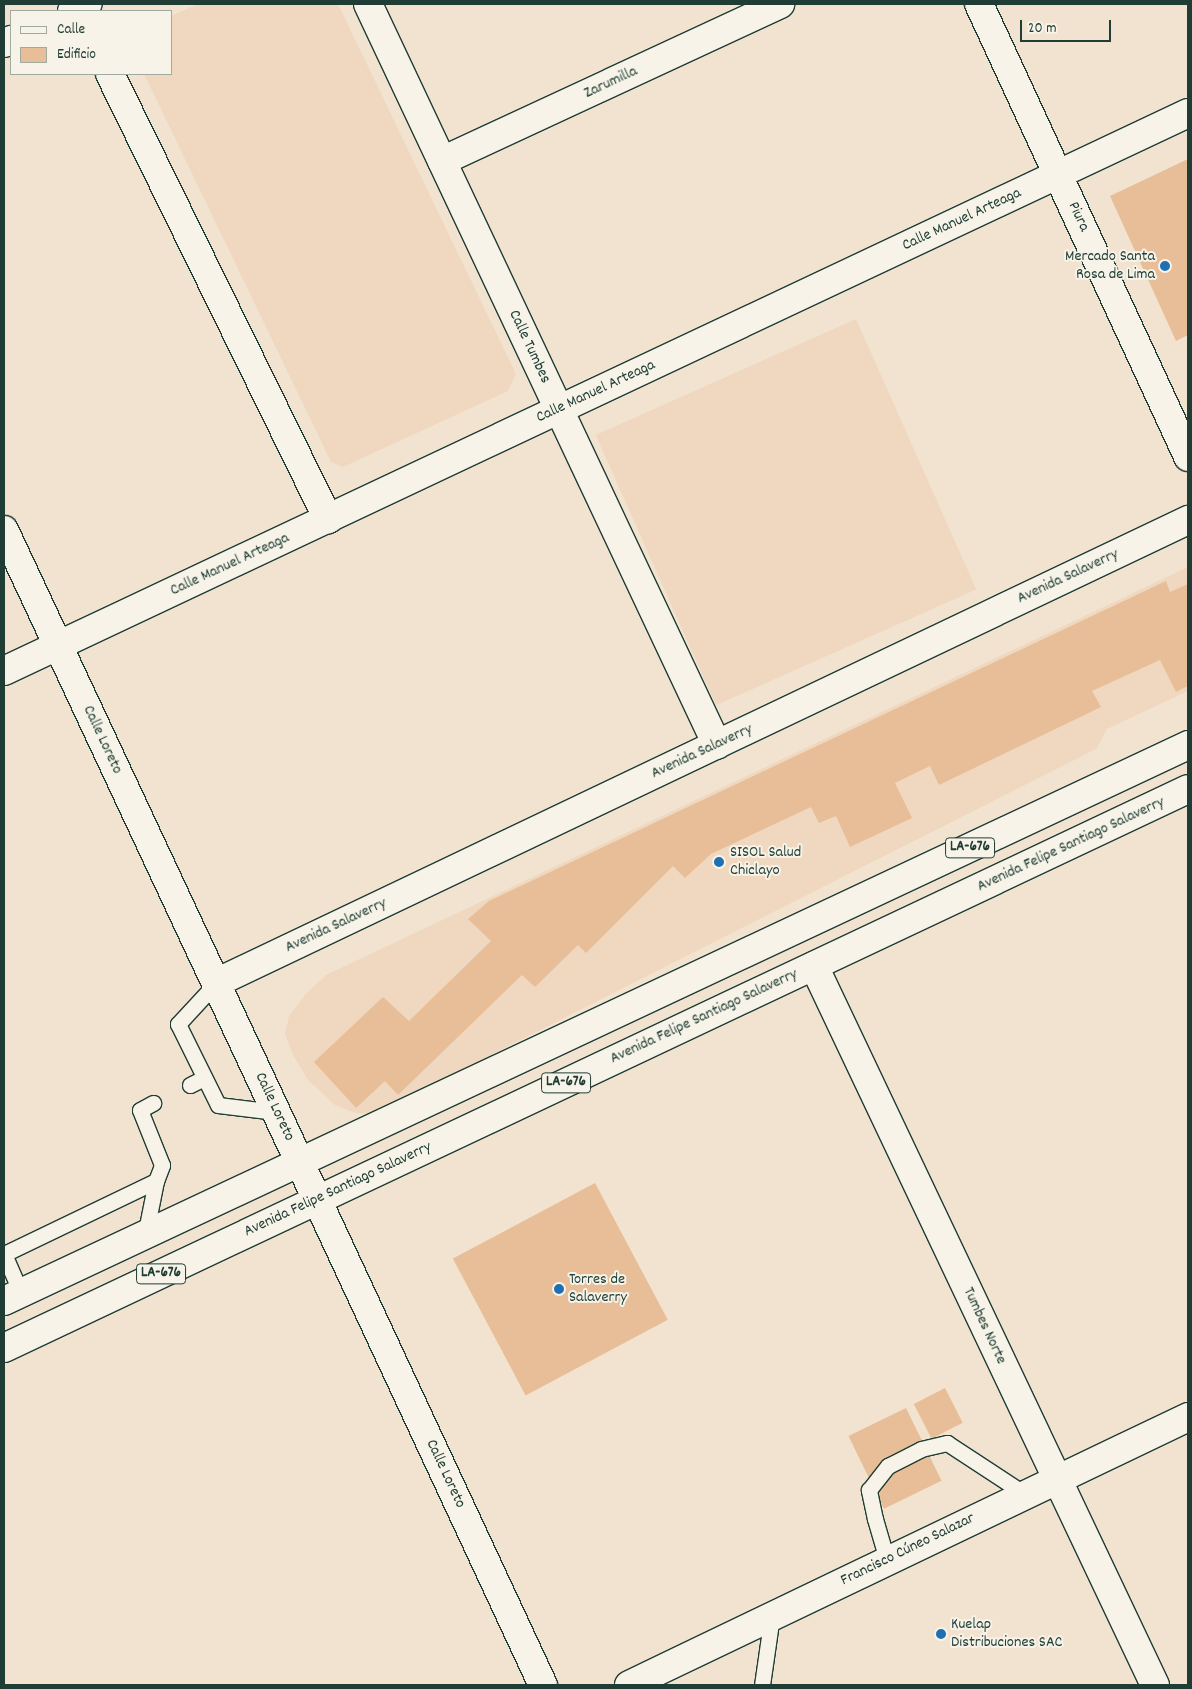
<!DOCTYPE html>
<html>
<head>
<meta charset="utf-8">
<style>
  body { margin:0 }
  #map { position:relative; width:1192px; height:1689px; overflow:hidden; background:#f2e3d0; font-family:Dekko,sans-serif }
  div>[style] { position:absolute }
  [style*='--x'] { left:calc(var(--x)*1px); top:calc(var(--y)*1px); width:calc(var(--w)*1px); rotate:calc(var(--a)*1deg) }
  .built>* { inset:0; background:#efd8bf; transform-origin:0 0 }
  .building>* { inset:0; background:#e7be97; transform-origin:0 0 }
  .roads { filter:drop-shadow(1px 0 #1f3d34) drop-shadow(-1px 0 #1f3d34) drop-shadow(0 1px #1f3d34) drop-shadow(0 -1px #1f3d34) }
  .service>* { height:15px; margin:-7.5px; padding:0 7.5px; transform-origin:7.5px; border-radius:7.5px; background:#f7f3e8 }
  .minor>* { height:28px; margin:-14px; padding:0 14px; transform-origin:14px; border-radius:14px; background:#f7f3e8 }
  .tertiary>* { height:28px; margin:-14px; padding:0 14px; transform-origin:14px; border-radius:14px; background:#f7f3e8 }
  .primary>* { height:28px; margin:-14px; padding:0 14px; transform-origin:14px; border-radius:14px; background:#f7f3e8 }
  .dots>* { width:14px; height:14px; translate:-50% -50%; box-sizing:border-box; border:2px solid #f7f3e8; border-radius:50% }
  span { translate:-50% -50%; white-space:nowrap; text-align:center; line-height:1.15; -webkit-text-stroke:4px #f7f3e8; paint-order:stroke }
  .shield-label span { padding:1px 4px; background:#f7f3e8; border:1px solid; border-radius:4px; -webkit-text-stroke-width:0 }
  .shield-label { font-size:15px; color:#1f3d34; font-weight:700 }
  .street-label { font-size:16px; color:#1f3d34 }
  .poi-label { font-size:16px; color:#1f3d34 }
  .right { translate:-100% -50%; text-align:right }
  .left { translate:0 -50%; text-align:left }
  .frame { position:absolute; inset:0; border:5px solid #1f3d34; pointer-events:none }
  .legend { position:absolute; left:10px; top:10px; width:162px; height:65px; box-sizing:border-box; background:#f7f3e8; border:1px solid #a1aaa0; margin:0; padding:6px 9px; list-style:none; font-size:15px; color:#1f3d34 }
  .legend li { display:flex; align-items:center; gap:10px; height:25px }
  .legend b { width:25px; border:1px solid #a1aaa0 }
  .scale { position:absolute; left:1020px; top:20px; width:91px; height:22px; box-sizing:border-box; border:2px solid #1f3d34; border-top:0; padding-left:6px; font-size:15px; line-height:18px; white-space:nowrap; color:#1f3d34; -webkit-text-stroke:4px #f7f3e8; paint-order:stroke }
</style>
</head>
<body>
<div id="map">
  <div class="built">
    <div style="clip-path:polygon(198px 4px,338px 4px,516px 374px,508px 391px,343px 467px,331px 462px,144px 74px,171px 74px,171px 16px)"></div>
    <div style="left:856px;top:319px;width:296px;height:285px;rotate:66deg"></div>
    <div style="clip-path:polygon(1188px 567px,1188px 691px,1107px 729px,1096px 749px,376px 1113px,355px 1113px,335px 1105px,308px 1080px,293px 1055px,285px 1034px,289px 1016px,305px 995px,326px 975px)"></div>
  </div>
  <div class="building">
    <div style="clip-path:polygon(1188px 159px,1188px 335px,1176px 341px,1110px 196px)"></div>
    <div style="clip-path:polygon(1166px 581px,1170px 592px,1188px 584px,1188px 686px,1176px 692px,1160px 660px,1092px 691px,1101px 707px,939px 785px,930px 766px,895px 783px,912px 818px,850px 847px,836px 816px,819px 823px,811px 807px,711px 854px,685px 878px,673px 866px,586px 953px,578px 945px,535px 987px,522px 975px,398px 1095px,385px 1081px,356px 1108px,314px 1062px,383px 997px,409px 1021px,491px 941px,468px 919px,489px 901px)"></div>
    <div style="left:595px;top:1183px;width:155px;height:161px;rotate:62deg"></div>
    <div style="left:945px;top:1388px;width:39px;height:35px;rotate:63deg"></div>
    <div style="left:906px;top:1408px;width:81px;height:64px;rotate:64deg"></div>
  </div>
  <div class="roads">
    <div class="service">
      <div style="--x:216;--y:983;--w:56;--a:132.8"></div>
      <div style="--x:178;--y:1024;--w:90;--a:63.7"></div>
      <div style="--x:218;--y:1105;--w:58;--a:6.9"></div>
      <div style="--x:190;--y:1085;--w:16;--a:-27"></div>
      <div style="--x:145;--y:1236;--w:56;--a:-78.7"></div>
      <div style="--x:156;--y:1181;--w:17;--a:-69"></div>
      <div style="--x:162;--y:1165;--w:59;--a:-111.8"></div>
      <div style="--x:140;--y:1110;--w:15;--a:-28"></div>
      <div style="--x:4;--y:1254;--w:169;--a:-25.7"></div>
      <div style="--x:4;--y:1254;--w:43;--a:66.4"></div>
      <div style="--x:887;--y:1560;--w:43;--a:-106.3"></div>
      <div style="--x:875;--y:1519;--w:30;--a:-102"></div>
      <div style="--x:869;--y:1490;--w:31;--a:-52"></div>
      <div style="--x:888;--y:1466;--w:37;--a:-27"></div>
      <div style="--x:921;--y:1449;--w:27;--a:-13"></div>
      <div style="--x:947;--y:1443;--w:93;--a:33.2"></div>
      <div style="--x:762;--y:1685;--w:70;--a:-81.8"></div>
    </div>
    <div class="minor">
      <div style="--x:368;--y:4;--w:819;--a:64.78"></div>
      <div style="--x:979;--y:4;--w:499;--a:65.2"></div>
      <div style="--x:72;--y:11;--w:17;--a:-24"></div>
      <div style="--x:4;--y:43;--w:8;--a:-23"></div>
      <div style="--x:110;--y:74;--w:496;--a:63.9"></div>
      <div style="--x:442;--y:161;--w:373;--a:-24.9"></div>
      <div style="--x:4;--y:530;--w:699;--a:64.94"></div>
      <div style="--x:4;--y:671;--w:1309;--a:-25.23"></div>
      <div style="--x:814;--y:966;--w:796;--a:64.63"></div>
      <div style="--x:216;--y:983;--w:1077;--a:-25.47"></div>
      <div style="--x:629;--y:1685;--w:620;--a:-25.61"></div>
    </div>
    <div class="tertiary">
      <div style="--x:300;--y:1163;--w:576;--a:65.04"></div>
    </div>
    <div class="primary">
      <div style="--x:4;--y:1301;--w:1308;--a:-25.15"></div>
      <div style="--x:4;--y:1348;--w:1309;--a:-25.27"></div>
    </div>
  </div>
  <div class="dots">
    <div style="left:1165px;top:266px;background:#1f6fb2"></div>
    <div style="left:719px;top:862px;background:#1f6fb2"></div>
    <div style="left:559px;top:1289px;background:#1f6fb2"></div>
    <div style="left:941px;top:1634px;background:#1f6fb2"></div>
  </div>
  <div class="shield-label">
    <span style="left:970px;top:848px">LA-676</span>
    <span style="left:566px;top:1083px">LA-676</span>
    <span style="left:161px;top:1274px">LA-676</span>
  </div>
  <div class="street-label">
    <span style="left:611px;top:83px;rotate:-25deg">Zarumilla</span>
    <span style="left:1078px;top:217px;rotate:65deg">Piura</span>
    <span style="left:962px;top:220px;rotate:-25deg">Calle Manuel Arteaga</span>
    <span style="left:529px;top:347px;rotate:65deg">Calle Tumbes</span>
    <span style="left:596px;top:392px;rotate:-25deg">Calle Manuel Arteaga</span>
    <span style="left:230px;top:565px;rotate:-25deg">Calle Manuel Arteaga</span>
    <span style="left:1068px;top:577px;rotate:-25deg">Avenida Salaverry</span>
    <span style="left:102px;top:740px;rotate:65deg">Calle Loreto</span>
    <span style="left:702px;top:752px;rotate:-25deg">Avenida Salaverry</span>
    <span style="left:1071px;top:845px;rotate:-25deg">Avenida Felipe Santiago Salaverry</span>
    <span style="left:336px;top:926px;rotate:-25deg">Avenida Salaverry</span>
    <span style="left:704px;top:1017px;rotate:-25deg">Avenida Felipe Santiago Salaverry</span>
    <span style="left:274px;top:1107px;rotate:65deg">Calle Loreto</span>
    <span style="left:338px;top:1190px;rotate:-25deg">Avenida Felipe Santiago Salaverry</span>
    <span style="left:984px;top:1326px;rotate:65deg">Tumbes Norte</span>
    <span style="left:445px;top:1474px;rotate:65deg">Calle Loreto</span>
    <span style="left:908px;top:1550px;rotate:-26deg">Francisco Cúneo Salazar</span>
  </div>
  <div class="poi-label">
    <span class="right" style="left:1155px;top:266px">Mercado Santa<br>Rosa de Lima</span>
    <span class="left" style="left:730px;top:862px">SISOL Salud<br>Chiclayo</span>
    <span class="left" style="left:569px;top:1289px">Torres de<br>Salaverry</span>
    <span class="left" style="left:951px;top:1634px">Kuelap<br>Distribuciones SAC</span>
  </div>
  <div class="frame"></div>
  <ul class="legend">
  <li><b style="height:6px;background:#f7f3e8"></b>Calle</li>
  <li><b style="height:14px;background:#e7be97"></b>Edificio</li>
  </ul>
  <div class="scale">20 m</div>
</div>
</body>
</html>
